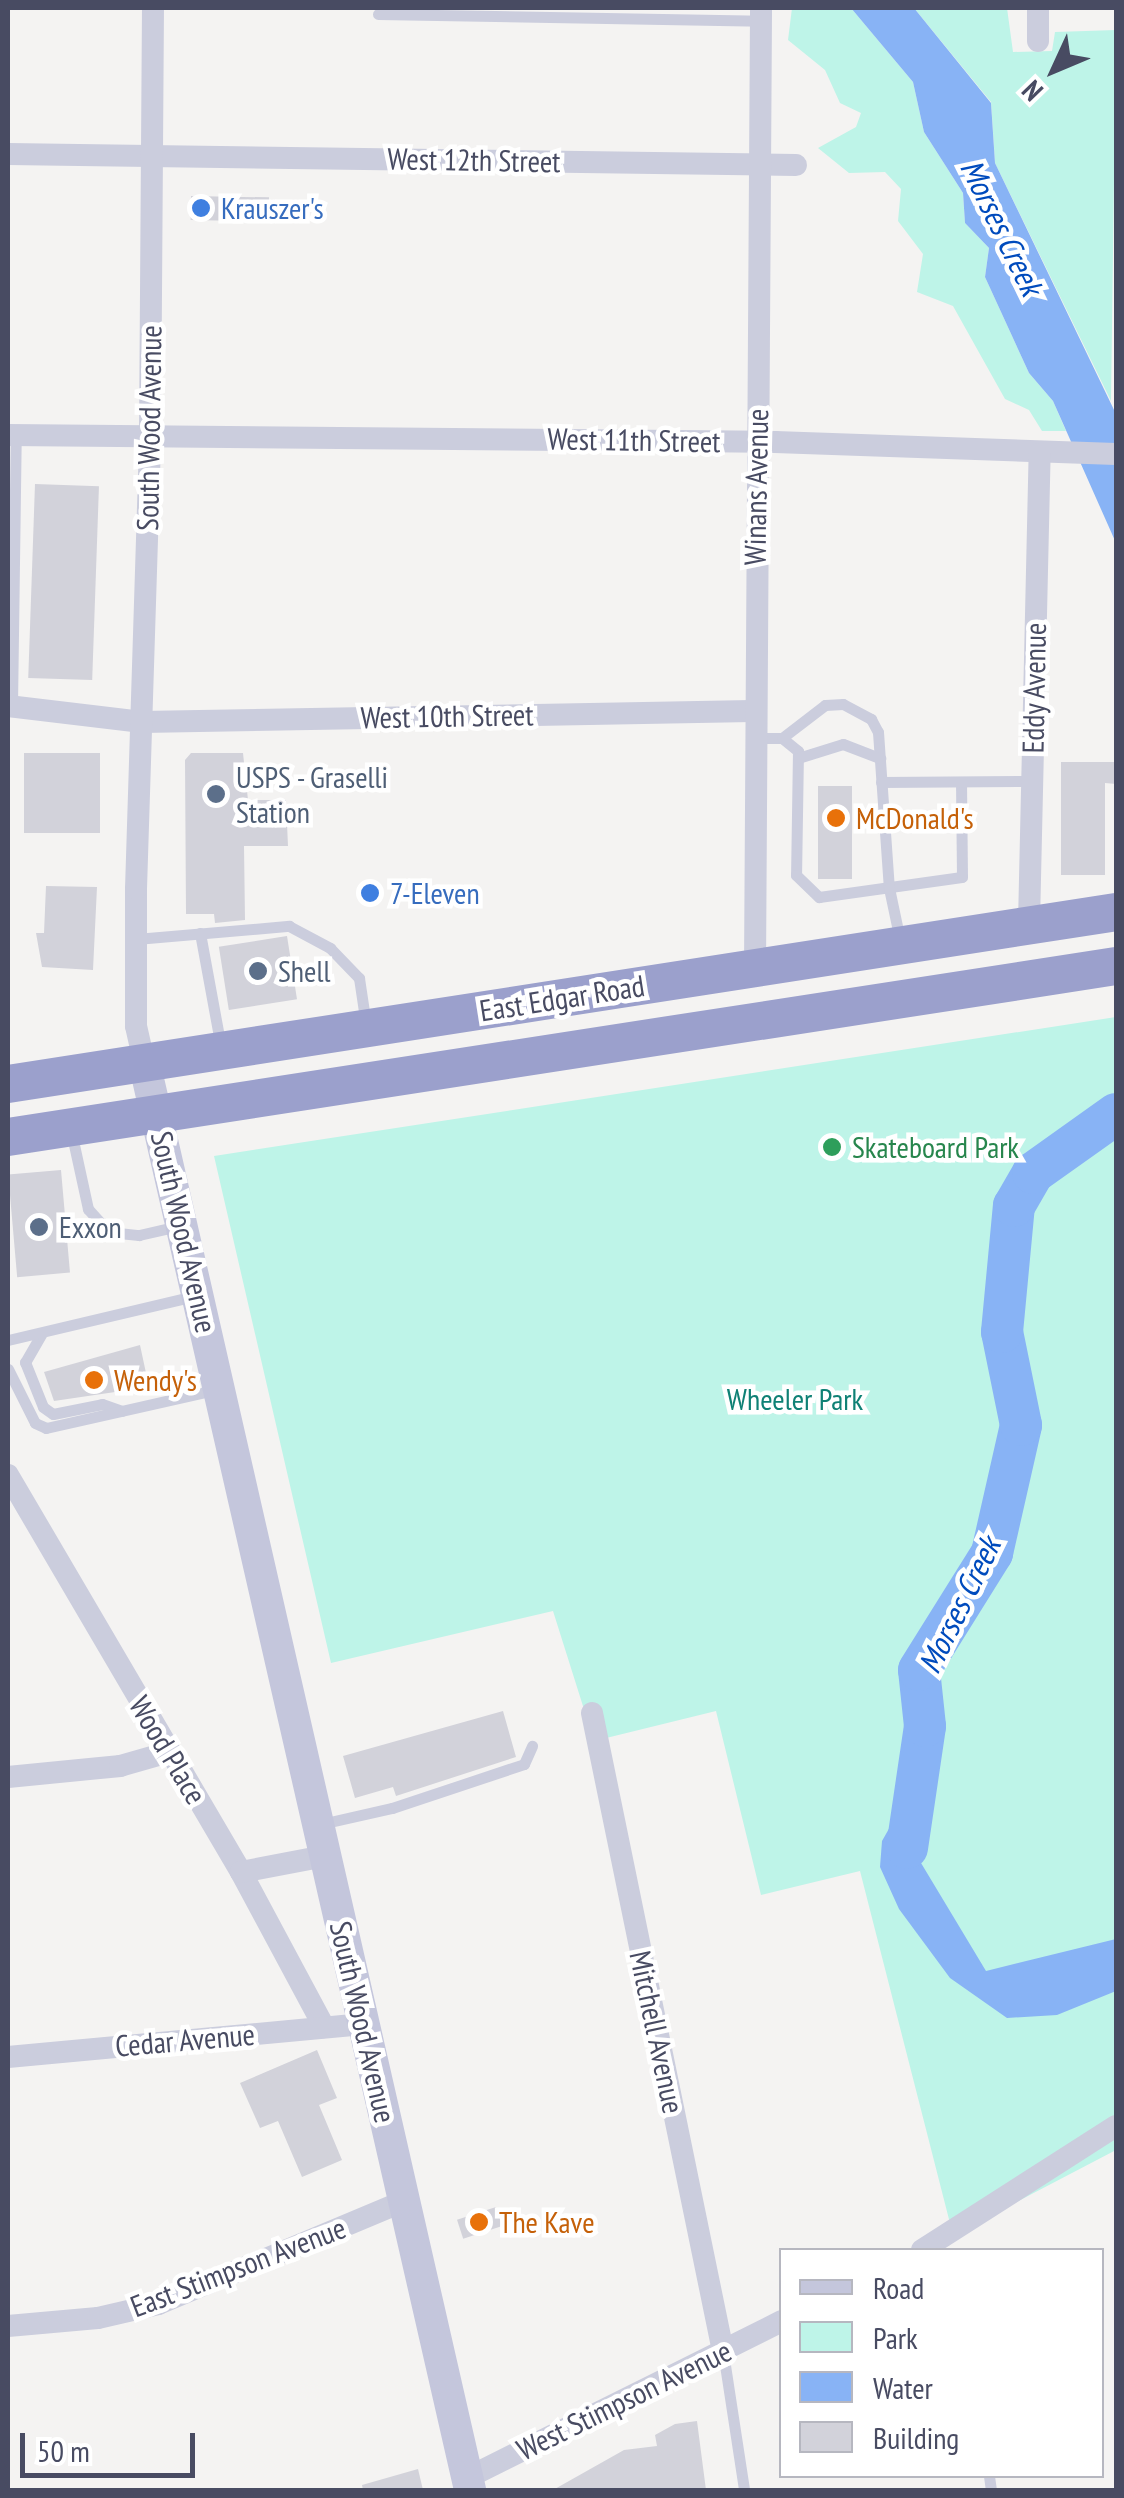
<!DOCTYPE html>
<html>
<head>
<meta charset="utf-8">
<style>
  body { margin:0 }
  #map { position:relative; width:1124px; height:2498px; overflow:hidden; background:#f4f3f2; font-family:"PT Sans Narrow",sans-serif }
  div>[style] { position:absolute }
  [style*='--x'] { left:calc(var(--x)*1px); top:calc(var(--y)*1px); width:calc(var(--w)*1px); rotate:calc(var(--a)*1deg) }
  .green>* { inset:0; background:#bef4e8 }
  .water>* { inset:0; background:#88b3f5 }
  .river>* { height:42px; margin:-21px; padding:0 21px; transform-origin:21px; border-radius:21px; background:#88b3f5 }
  .building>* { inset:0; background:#d2d2da; transform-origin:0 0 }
  .service>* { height:11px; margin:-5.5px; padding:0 5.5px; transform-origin:5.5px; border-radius:5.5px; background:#cbcddd }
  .minor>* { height:22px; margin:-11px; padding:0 11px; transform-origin:11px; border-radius:11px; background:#cbcddd }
  .secondary>* { height:32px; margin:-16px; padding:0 16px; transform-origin:16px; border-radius:16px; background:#c4c6dc }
  .trunk>* { height:38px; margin:-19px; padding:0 19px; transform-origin:19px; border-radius:19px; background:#9ba0cc }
  .dots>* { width:28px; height:28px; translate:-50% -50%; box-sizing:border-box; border:5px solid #fff; border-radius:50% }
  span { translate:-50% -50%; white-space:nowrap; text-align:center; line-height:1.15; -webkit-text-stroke:9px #fff; paint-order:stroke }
  .street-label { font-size:30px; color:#484b62 }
  .shop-label { font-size:30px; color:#366cbe }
  .left { translate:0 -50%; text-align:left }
  .service-label { font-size:30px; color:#4e5e75 }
  .food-label { font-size:30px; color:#c56008 }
  .leisure-label { font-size:30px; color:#27864d }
  .park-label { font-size:30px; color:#0f8175 }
  .water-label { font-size:32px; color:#004bbd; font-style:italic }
  .frame { position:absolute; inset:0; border:10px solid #484b62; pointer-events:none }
  .legend { position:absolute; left:779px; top:2248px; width:325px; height:230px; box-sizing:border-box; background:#fff; border:2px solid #b6b7c0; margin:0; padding:12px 18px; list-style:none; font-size:30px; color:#484b62 }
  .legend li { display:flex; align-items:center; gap:20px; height:50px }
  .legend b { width:50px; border:2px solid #b6b7c0 }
  .north { position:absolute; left:1004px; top:20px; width:100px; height:100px; -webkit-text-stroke:8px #fff; paint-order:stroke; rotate:226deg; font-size:28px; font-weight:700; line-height:40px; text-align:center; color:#484b62 }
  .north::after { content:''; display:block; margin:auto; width:35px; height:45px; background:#484b62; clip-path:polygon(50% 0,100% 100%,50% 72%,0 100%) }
  .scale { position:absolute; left:20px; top:2433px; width:175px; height:45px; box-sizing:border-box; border:5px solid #484b62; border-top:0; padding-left:12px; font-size:30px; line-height:35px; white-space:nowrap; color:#484b62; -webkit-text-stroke:8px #fff; paint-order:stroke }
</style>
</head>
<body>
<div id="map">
  <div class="green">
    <div style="clip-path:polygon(792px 8px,851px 8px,913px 82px,924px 132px,963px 193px,965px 223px,989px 248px,985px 277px,1029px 373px,1053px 401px,1066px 431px,1042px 431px,1029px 410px,1005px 399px,953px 306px,917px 292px,923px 254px,898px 221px,901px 189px,885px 172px,849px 173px,818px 148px,856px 127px,861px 113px,840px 103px,825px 70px,788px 40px)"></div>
    <div style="clip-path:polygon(914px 8px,1007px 8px,1013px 52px,1052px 51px,1055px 32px,1116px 30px,1111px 401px,995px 163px,991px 102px)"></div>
    <div style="clip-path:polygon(1116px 1017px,1116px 2150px,953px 2235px,860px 1871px,761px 1895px,716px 1711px,594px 1741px,553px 1611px,331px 1663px,214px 1156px)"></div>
  </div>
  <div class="water">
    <div style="clip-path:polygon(851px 8px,914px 8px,991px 103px,995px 163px,1116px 414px,1116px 543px,1053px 401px,1029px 373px,985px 277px,989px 248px,965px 223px,963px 193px,924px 132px,913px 82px)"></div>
    <div style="clip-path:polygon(911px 1790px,915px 1853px,986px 1971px,1116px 1939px,1116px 1991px,1057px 2015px,1007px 2018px,950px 1978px,899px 1909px,880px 1867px,882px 1841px)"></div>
  </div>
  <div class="river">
    <div style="--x:907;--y:1848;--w:123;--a:-81.6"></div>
    <div style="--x:925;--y:1726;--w:56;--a:-96.1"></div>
    <div style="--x:919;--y:1670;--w:138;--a:-58"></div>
    <div style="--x:992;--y:1553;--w:131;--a:-77.2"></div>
    <div style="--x:1021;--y:1425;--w:95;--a:-101.5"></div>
    <div style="--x:1002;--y:1332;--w:127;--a:-84.6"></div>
    <div style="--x:1014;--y:1206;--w:38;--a:-60"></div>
    <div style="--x:1033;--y:1173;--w:102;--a:-35.4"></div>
  </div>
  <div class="building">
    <div style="left:191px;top:196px;width:78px;height:24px;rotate:1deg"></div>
    <div style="left:35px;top:484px;width:64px;height:194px;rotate:2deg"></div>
    <div style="left:24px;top:753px;width:76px;height:80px"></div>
    <div style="clip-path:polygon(191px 753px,243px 753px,248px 800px,286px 800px,288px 846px,244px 846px,245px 920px,215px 923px,214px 914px,186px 914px,185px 760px)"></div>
    <div style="clip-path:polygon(1061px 762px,1116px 762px,1116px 784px,1105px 783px,1105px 875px,1061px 875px)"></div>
    <div style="left:818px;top:786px;width:34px;height:93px"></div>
    <div style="clip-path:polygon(46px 886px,97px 887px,93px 970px,42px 967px,36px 933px,44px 933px)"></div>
    <div style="left:287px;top:936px;width:64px;height:69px;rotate:81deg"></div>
    <div style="left:61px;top:1170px;width:103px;height:53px;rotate:85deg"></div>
    <div style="clip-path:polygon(140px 1345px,149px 1387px,54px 1401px,44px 1372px)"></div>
    <div style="clip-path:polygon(503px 1711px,516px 1757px,396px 1796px,393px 1787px,355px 1798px,343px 1756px)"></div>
    <div style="clip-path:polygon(317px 2050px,337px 2098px,319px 2105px,342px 2160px,302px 2177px,278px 2121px,260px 2128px,240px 2083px)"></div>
    <div style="left:496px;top:2207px;width:20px;height:41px;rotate:72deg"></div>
    <div style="clip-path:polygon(697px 2421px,706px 2490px,553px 2490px,624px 2450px,657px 2446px,655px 2435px,675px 2424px)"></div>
    <div style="clip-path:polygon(418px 2469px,423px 2490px,363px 2490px,362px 2485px)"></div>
  </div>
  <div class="service">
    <div style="--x:378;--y:14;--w:383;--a:1"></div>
    <div style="--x:12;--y:706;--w:271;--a:-89.2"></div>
    <div style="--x:757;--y:738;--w:25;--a:0"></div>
    <div style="--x:782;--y:738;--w:21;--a:39"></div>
    <div style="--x:798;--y:751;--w:124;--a:90.9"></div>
    <div style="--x:796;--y:875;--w:32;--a:44"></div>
    <div style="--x:819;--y:897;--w:144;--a:-8"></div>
    <div style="--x:962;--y:877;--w:91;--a:-90.6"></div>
    <div style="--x:782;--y:738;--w:54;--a:-37.5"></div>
    <div style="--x:825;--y:705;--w:18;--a:-3"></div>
    <div style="--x:843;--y:704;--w:32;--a:28"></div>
    <div style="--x:871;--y:719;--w:15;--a:62"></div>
    <div style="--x:878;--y:732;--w:156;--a:86"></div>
    <div style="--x:889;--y:888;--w:53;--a:78.1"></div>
    <div style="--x:798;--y:758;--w:47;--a:-17.3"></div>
    <div style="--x:843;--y:744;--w:40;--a:21"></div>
    <div style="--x:881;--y:782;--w:151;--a:-0.4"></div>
    <div style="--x:200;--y:933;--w:116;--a:79.6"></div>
    <div style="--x:136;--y:939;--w:154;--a:-4.9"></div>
    <div style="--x:289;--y:926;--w:47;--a:28.2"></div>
    <div style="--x:330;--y:948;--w:42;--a:46"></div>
    <div style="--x:359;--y:978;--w:48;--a:81.5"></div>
    <div style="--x:71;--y:1131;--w:80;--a:77.7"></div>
    <div style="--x:88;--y:1209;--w:31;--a:48"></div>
    <div style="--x:109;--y:1232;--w:30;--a:6"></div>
    <div style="--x:139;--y:1235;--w:41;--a:-12.7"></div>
    <div style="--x:42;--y:1333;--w:34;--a:120"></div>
    <div style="--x:25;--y:1362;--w:48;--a:68.2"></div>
    <div style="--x:43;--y:1407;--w:12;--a:35"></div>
    <div style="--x:53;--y:1414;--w:50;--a:-11.5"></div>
    <div style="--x:102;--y:1404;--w:21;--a:19"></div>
    <div style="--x:8;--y:1340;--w:191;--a:-13.3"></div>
    <div style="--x:8;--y:1369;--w:60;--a:63.4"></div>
    <div style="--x:35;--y:1423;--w:12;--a:24"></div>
    <div style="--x:46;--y:1428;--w:173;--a:-12.7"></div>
    <div style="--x:321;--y:1824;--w:73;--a:-12.7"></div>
    <div style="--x:392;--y:1808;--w:139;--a:-18.4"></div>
    <div style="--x:524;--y:1764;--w:20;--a:-66"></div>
    <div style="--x:723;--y:2352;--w:140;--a:81.3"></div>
    <div style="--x:989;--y:2476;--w:14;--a:82"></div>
  </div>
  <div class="minor">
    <div style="--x:1038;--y:41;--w:33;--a:-90"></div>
    <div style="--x:8;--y:154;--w:788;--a:0.8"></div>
    <div style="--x:8;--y:435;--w:767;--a:0.52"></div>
    <div style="--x:775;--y:442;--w:341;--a:2"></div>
    <div style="--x:8;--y:706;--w:135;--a:6.8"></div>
    <div style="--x:142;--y:722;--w:610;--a:-1.03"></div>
    <div style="--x:1029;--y:923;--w:469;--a:-88.7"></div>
    <div style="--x:755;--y:968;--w:960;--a:-89.64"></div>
    <div style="--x:145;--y:1066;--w:41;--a:-102.7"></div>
    <div style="--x:136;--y:1026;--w:137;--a:-90"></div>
    <div style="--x:136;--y:889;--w:453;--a:-88.2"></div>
    <div style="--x:150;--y:436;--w:428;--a:-89.6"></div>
    <div style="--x:8;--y:1475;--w:460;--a:59.6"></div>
    <div style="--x:241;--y:1872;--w:176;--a:61.8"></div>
    <div style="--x:592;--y:1713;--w:651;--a:78.4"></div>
    <div style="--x:8;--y:1777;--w:113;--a:-5.6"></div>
    <div style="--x:120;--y:1766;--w:51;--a:-15.9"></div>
    <div style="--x:241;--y:1872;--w:86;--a:-10.8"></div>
    <div style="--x:8;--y:2057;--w:357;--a:-5.3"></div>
    <div style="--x:922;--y:2250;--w:230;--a:-32.6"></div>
    <div style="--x:8;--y:2326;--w:90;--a:-5.1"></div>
    <div style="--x:98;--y:2318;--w:62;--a:-13.1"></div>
    <div style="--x:158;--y:2304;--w:267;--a:-22.7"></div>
    <div style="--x:467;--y:2478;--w:352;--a:-26.5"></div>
  </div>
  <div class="secondary">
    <div style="--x:145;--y:1066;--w:1461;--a:77.14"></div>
  </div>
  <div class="trunk">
    <div style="--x:8;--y:1084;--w:1121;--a:-8.82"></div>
    <div style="--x:8;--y:1137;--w:1121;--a:-8.77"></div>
  </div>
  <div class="dots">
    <div style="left:201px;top:208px;background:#3f7fe0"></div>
    <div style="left:216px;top:794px;background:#5c6f8a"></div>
    <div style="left:836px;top:818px;background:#e8710a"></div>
    <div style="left:370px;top:893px;background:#3f7fe0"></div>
    <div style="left:258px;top:971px;background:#5c6f8a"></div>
    <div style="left:832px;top:1147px;background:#2e9e5b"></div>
    <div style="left:39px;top:1227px;background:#5c6f8a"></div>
    <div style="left:94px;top:1380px;background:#e8710a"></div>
    <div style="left:479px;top:2222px;background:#e8710a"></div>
  </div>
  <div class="street-label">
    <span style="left:474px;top:160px;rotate:1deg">West 12th Street</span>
    <span style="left:149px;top:428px;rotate:-89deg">South Wood Avenue</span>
    <span style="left:634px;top:440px;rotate:1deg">West 11th Street</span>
    <span style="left:756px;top:487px;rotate:-89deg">Winans Avenue</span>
    <span style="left:1034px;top:688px;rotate:-89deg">Eddy Avenue</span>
    <span style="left:447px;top:716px;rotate:-1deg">West 10th Street</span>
    <span style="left:562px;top:998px;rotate:-9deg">East Edgar Road</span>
    <span style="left:184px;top:1232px;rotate:77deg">South Wood Avenue</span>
    <span style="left:168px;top:1750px;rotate:59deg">Wood Place</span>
    <span style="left:363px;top:2022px;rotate:77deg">South Wood Avenue</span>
    <span style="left:657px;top:2032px;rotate:78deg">Mitchell Avenue</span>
    <span style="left:185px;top:2040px;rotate:-5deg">Cedar Avenue</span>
    <span style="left:238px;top:2267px;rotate:-21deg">East Stimpson Avenue</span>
    <span style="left:624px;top:2400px;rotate:-26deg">West Stimpson Avenue</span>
  </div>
  <div class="shop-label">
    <span class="left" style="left:221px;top:208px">Krauszer's</span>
    <span class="left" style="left:390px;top:893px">7-Eleven</span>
  </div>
  <div class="service-label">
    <span class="left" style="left:236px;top:794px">USPS - Graselli<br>Station</span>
    <span class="left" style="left:278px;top:971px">Shell</span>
    <span class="left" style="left:59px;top:1227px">Exxon</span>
  </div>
  <div class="food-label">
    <span class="left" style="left:856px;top:818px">McDonald's</span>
    <span class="left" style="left:114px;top:1380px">Wendy's</span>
    <span class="left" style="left:499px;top:2222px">The Kave</span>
  </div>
  <div class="leisure-label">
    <span class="left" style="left:852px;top:1147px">Skateboard Park</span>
  </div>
  <div class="park-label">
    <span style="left:795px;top:1399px">Wheeler Park</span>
  </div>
  <div class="water-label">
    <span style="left:1002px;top:227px;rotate:64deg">Morses Creek</span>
    <span style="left:959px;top:1605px;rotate:-64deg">Morses Creek</span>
  </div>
  <div class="frame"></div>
  <ul class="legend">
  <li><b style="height:12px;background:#c4c6dc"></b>Road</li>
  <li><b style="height:28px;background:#bef4e8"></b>Park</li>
  <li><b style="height:28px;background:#88b3f5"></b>Water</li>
  <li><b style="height:28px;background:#d2d2da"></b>Building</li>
  </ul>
  <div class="north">N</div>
  <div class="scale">50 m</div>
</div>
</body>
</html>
